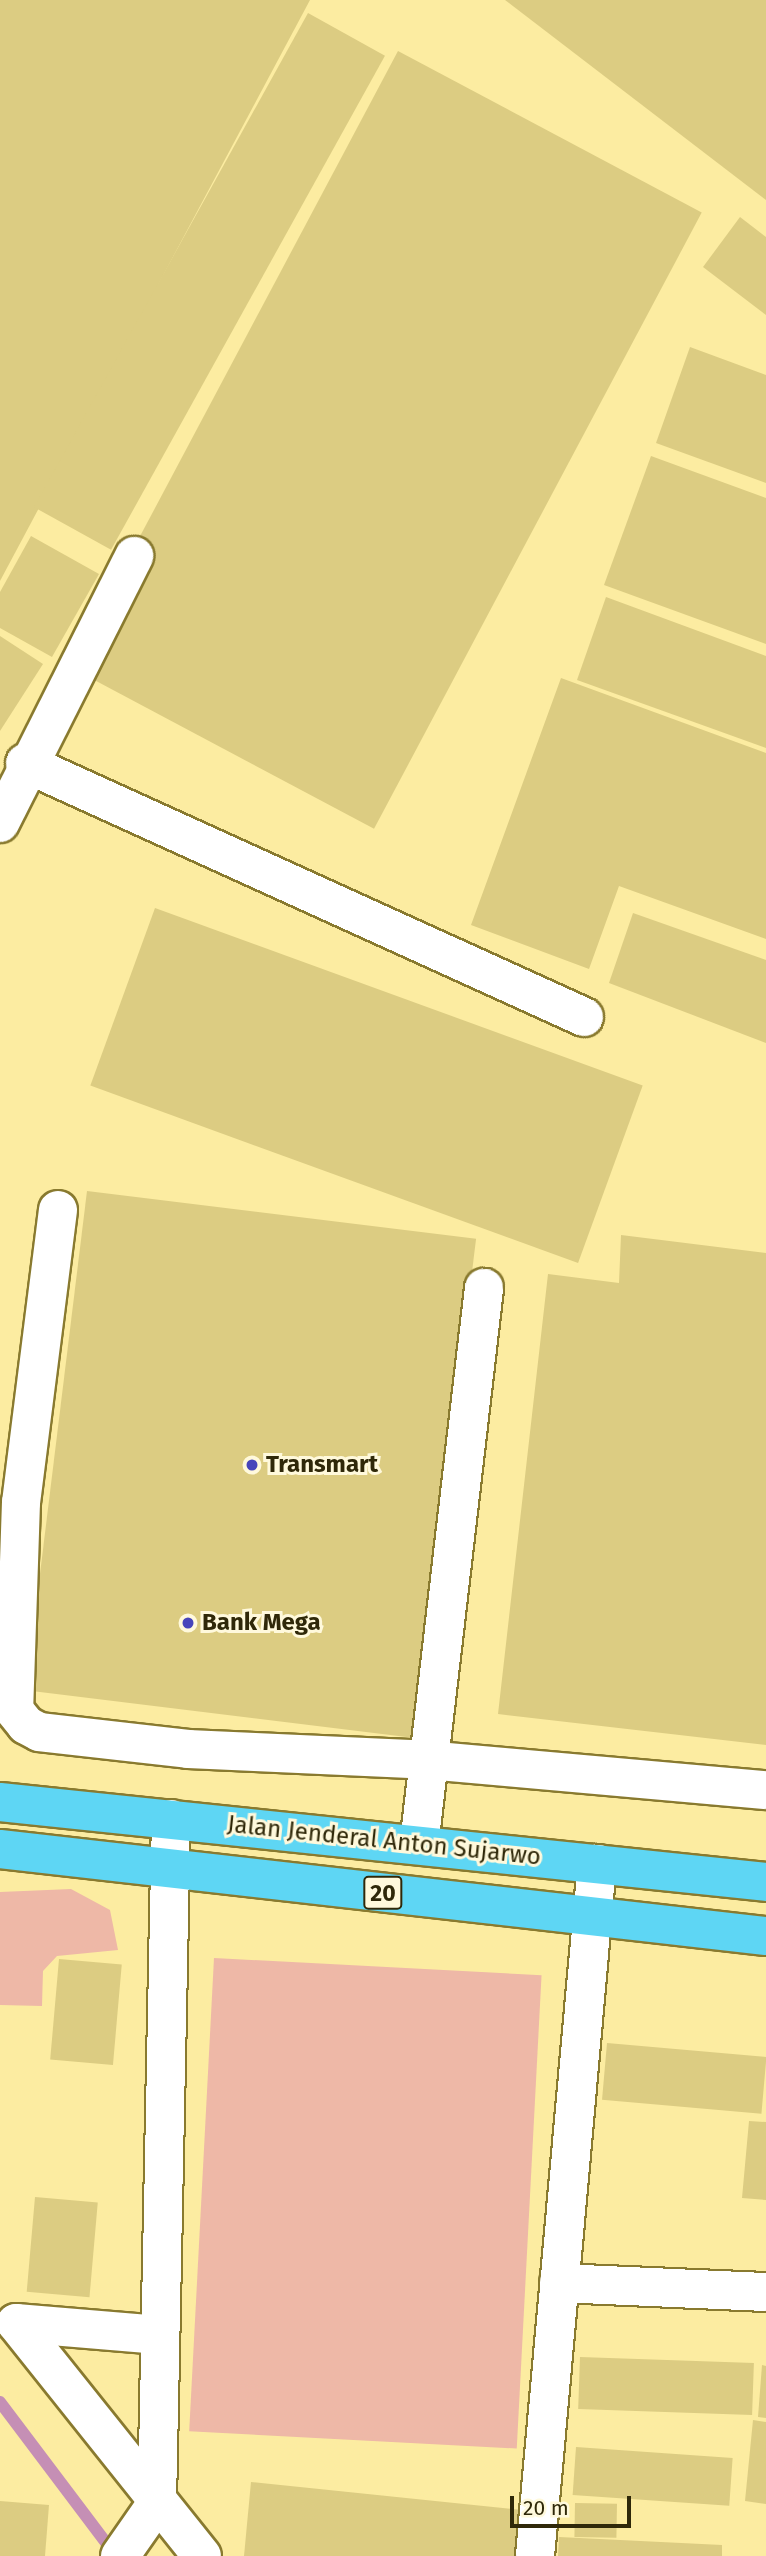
<!DOCTYPE html>
<html>
<head>
<meta charset="utf-8">
<style>
  body { margin:0 }
  #map { position:relative; width:766px; height:2556px; overflow:hidden; background:#fceca1; font-family:"Fira Sans",sans-serif }
  div>[style] { position:absolute }
  [style*='--x'] { left:calc(var(--x)*1px); top:calc(var(--y)*1px); width:calc(var(--w)*1px); rotate:calc(var(--a)*1deg) }
  .green>* { inset:0; background:#eeb8a7; transform-origin:0 0 }
  .stream>* { height:12px; margin:-6px; padding:0 6px; transform-origin:6px; border-radius:6px; background:#c58fb5 }
  .building>* { inset:0; background:#dccc82; transform-origin:0 0 }
  .roads { filter:drop-shadow(2px 0 #897a2f) drop-shadow(-2px 0 #897a2f) drop-shadow(0 2px #897a2f) drop-shadow(0 -2px #897a2f) }
  .minor>* { height:38px; margin:-19px; padding:0 19px; transform-origin:19px; border-radius:19px; background:#fff }
  .highway>* { height:38px; margin:-19px; padding:0 19px; transform-origin:19px; border-radius:19px; background:#5ed6f4 }
  .dots>* { width:19px; height:19px; translate:-50% -50%; box-sizing:border-box; border:4px solid #fff9dc; border-radius:50% }
  span { translate:-50% -50%; white-space:nowrap; text-align:center; line-height:1.15; -webkit-text-stroke:6px #fff9dc; paint-order:stroke }
  .shield-label span { padding:2px 5px; background:#fff9dc; border:2px solid; border-radius:5px; -webkit-text-stroke-width:0 }
  .shield-label { font-size:23px; color:#2f2809; font-weight:700 }
  .poi-label { font-size:24px; color:#2f2809; font-weight:700 }
  .left { translate:0 -50%; text-align:left }
  .street-label { font-size:24px; color:#2f2809 }
  .scale { position:absolute; left:510px; top:2496px; width:121px; height:32px; box-sizing:border-box; border:4px solid #2f2809; border-top:0; padding-left:9px; font-size:21px; line-height:24px; white-space:nowrap; color:#2f2809; -webkit-text-stroke:5px #fff9dc; paint-order:stroke }
</style>
</head>
<body>
<div id="map">
  <div class="green">
    <div style="clip-path:polygon(71px 1889px,110px 1910px,118px 1950px,57px 1956px,43px 1971px,42px 2006px,0 2005px,0 1892px)"></div>
    <div style="left:214px;top:1958px;width:328px;height:474px;rotate:3deg"></div>
  </div>
  <div class="stream">
    <div style="--x:0;--y:2402;--w:193;--a:53"></div>
  </div>
  <div class="building">
    <div style="clip-path:polygon(0 0,310px 0,0 581px)"></div>
    <div style="clip-path:polygon(505px 0,766px 0,766px 200px)"></div>
    <div style="left:308px;top:13px;width:88px;height:565px;rotate:29deg"></div>
    <div style="left:398px;top:51px;width:344px;height:698px;rotate:28deg"></div>
    <div style="clip-path:polygon(740px 217px,766px 237px,766px 315px,703px 267px)"></div>
    <div style="clip-path:polygon(690px 347px,766px 375px,766px 483px,656px 443px)"></div>
    <div style="clip-path:polygon(651px 456px,766px 498px,766px 644px,604px 585px)"></div>
    <div style="clip-path:polygon(31px 536px,99px 574px,52px 657px,0 628px,0 592px)"></div>
    <div style="clip-path:polygon(606px 597px,766px 656px,766px 748px,577px 680px)"></div>
    <div style="clip-path:polygon(0 636px,43px 664px,0 731px)"></div>
    <div style="clip-path:polygon(561px 678px,766px 753px,766px 939px,619px 886px,589px 969px,471px 925px)"></div>
    <div style="left:155px;top:908px;width:519px;height:189px;rotate:20deg"></div>
    <div style="clip-path:polygon(633px 913px,766px 960px,766px 1043px,609px 983px)"></div>
    <div style="left:87px;top:1191px;width:392px;height:503px;rotate:7deg"></div>
    <div style="clip-path:polygon(621px 1235px,766px 1253px,766px 1745px,498px 1714px,548px 1274px,619px 1283px)"></div>
    <div style="left:59px;top:1959px;width:63px;height:101px;rotate:5deg"></div>
    <div style="left:607px;top:2043px;width:160px;height:57px;rotate:5deg"></div>
    <div style="clip-path:polygon(749px 2121px,766px 2122px,766px 2200px,742px 2198px)"></div>
    <div style="left:35px;top:2197px;width:63px;height:95px;rotate:5deg"></div>
    <div style="left:580px;top:2357px;width:174px;height:52px;rotate:2deg"></div>
    <div style="clip-path:polygon(762px 2365px,766px 2366px,766px 2418px,758px 2417px)"></div>
    <div style="clip-path:polygon(753px 2420px,766px 2422px,766px 2504px,745px 2501px)"></div>
    <div style="left:576px;top:2447px;width:157px;height:48px;rotate:4deg"></div>
    <div style="clip-path:polygon(251px 2482px,531px 2511px,526px 2556px,244px 2556px)"></div>
    <div style="clip-path:polygon(0 2501px,49px 2505px,45px 2556px,0 2556px)"></div>
    <div style="left:575px;top:2503px;width:42px;height:34px;rotate:1deg"></div>
    <div style="clip-path:polygon(559px 2537px,722px 2545px,722px 2556px,558px 2556px)"></div>
  </div>
  <div class="roads">
    <div class="minor">
      <div style="--x:25;--y:763;--w:614;--a:24.44"></div>
      <div style="--x:0;--y:823;--w:299;--a:-63.3"></div>
      <div style="--x:58;--y:1210;--w:294;--a:97.2"></div>
      <div style="--x:21;--y:1502;--w:208;--a:91.9"></div>
      <div style="--x:14;--y:1710;--w:19;--a:51"></div>
      <div style="--x:26;--y:1725;--w:15;--a:28"></div>
      <div style="--x:39;--y:1732;--w:150;--a:6.5"></div>
      <div style="--x:188;--y:1749;--w:239;--a:2.6"></div>
      <div style="--x:427;--y:1760;--w:340;--a:5.1"></div>
      <div style="--x:419;--y:1845;--w:561;--a:-83.34"></div>
      <div style="--x:559;--y:2283;--w:207;--a:2.5"></div>
      <div style="--x:16;--y:2323;--w:298;--a:51.4"></div>
      <div style="--x:16;--y:2323;--w:144;--a:4.8"></div>
      <div style="--x:120;--y:2556;--w:65;--a:-55.1"></div>
      <div style="--x:157;--y:2503;--w:684;--a:-88.83"></div>
      <div style="--x:535;--y:2556;--w:695;--a:-84.88"></div>
    </div>
    <div class="highway">
      <div style="--x:0;--y:1802;--w:770;--a:5.96"></div>
      <div style="--x:0;--y:1849;--w:771;--a:6.48"></div>
    </div>
  </div>
  <div class="dots">
    <div style="left:252px;top:1465px;background:#4745bb"></div>
    <div style="left:188px;top:1623px;background:#4745bb"></div>
  </div>
  <div class="shield-label">
    <span style="left:383px;top:1893px">20</span>
  </div>
  <div class="poi-label">
    <span class="left" style="left:266px;top:1465px">Transmart</span>
    <span class="left" style="left:202px;top:1623px">Bank Mega</span>
  </div>
  <div class="street-label">
    <span style="left:384px;top:1841px;rotate:6deg">Jalan Jenderal Anton Sujarwo</span>
  </div>
  <div class="scale">20 m</div>
</div>
</body>
</html>
